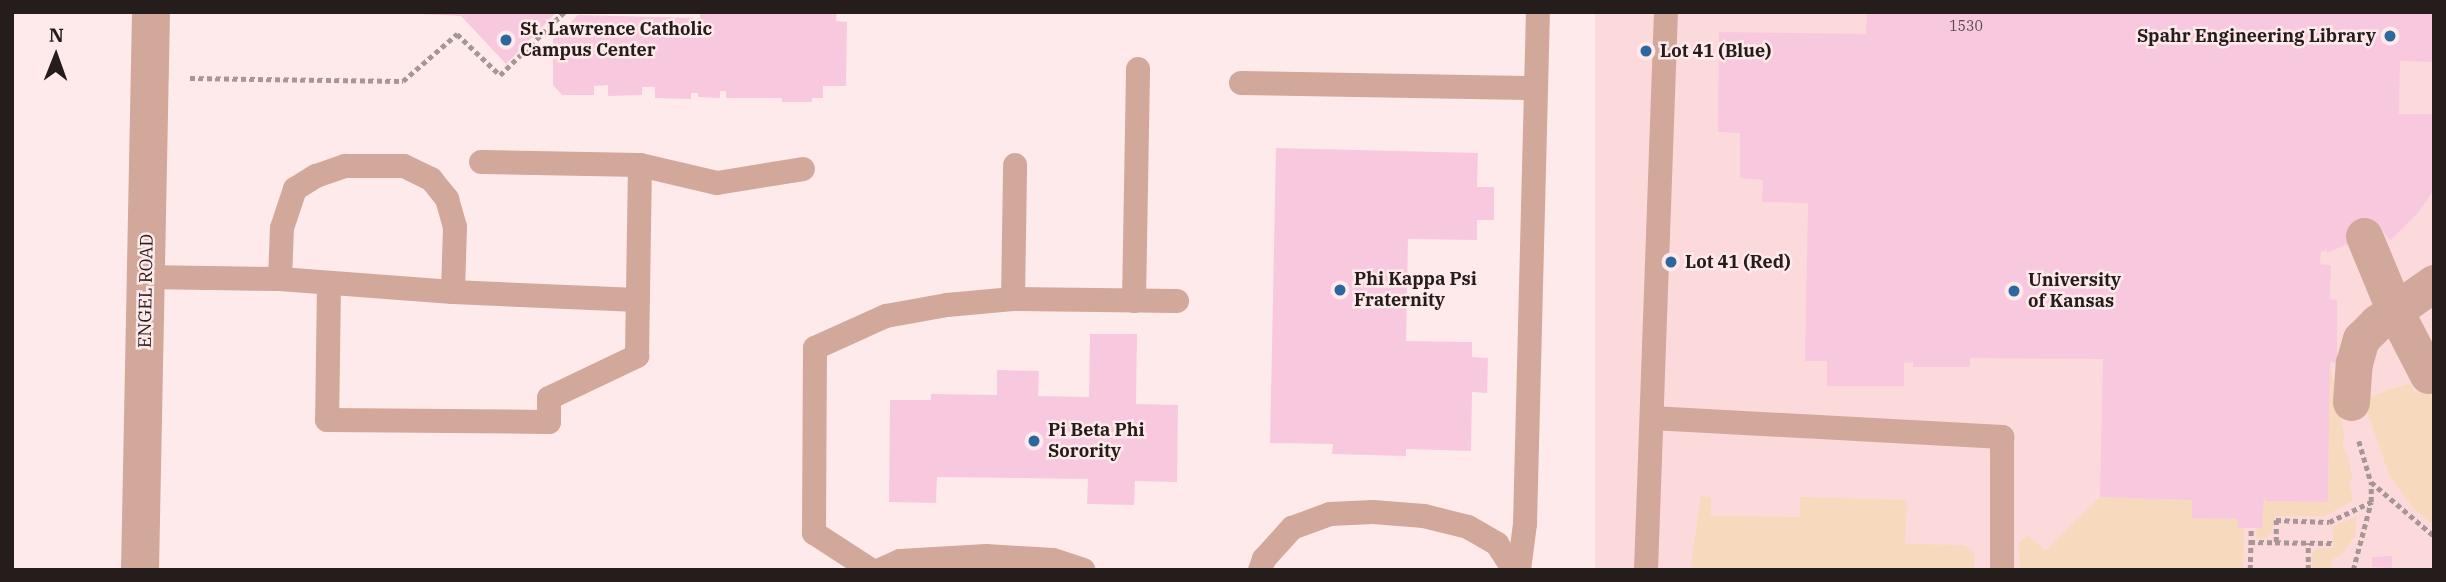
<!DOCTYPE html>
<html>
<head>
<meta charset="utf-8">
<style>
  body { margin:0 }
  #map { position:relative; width:2446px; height:582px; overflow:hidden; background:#ffeaeb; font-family:"IBM Plex Serif",serif }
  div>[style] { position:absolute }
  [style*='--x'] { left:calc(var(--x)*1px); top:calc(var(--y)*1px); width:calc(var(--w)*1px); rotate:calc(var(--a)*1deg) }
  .built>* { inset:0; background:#fcdadb; transform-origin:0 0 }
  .green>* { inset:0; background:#f7d9be }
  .building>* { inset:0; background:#f8c9de }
  .path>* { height:4.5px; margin-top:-2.25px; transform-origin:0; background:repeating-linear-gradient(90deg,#a69696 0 5px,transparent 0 8.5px) }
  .service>* { height:24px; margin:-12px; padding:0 12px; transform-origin:12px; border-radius:12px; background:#d2a89a }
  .pedestrian>* { height:37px; margin:-18.5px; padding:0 18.5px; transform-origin:18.5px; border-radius:18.5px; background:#d2a89a }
  .minor>* { height:38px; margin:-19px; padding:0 19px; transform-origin:19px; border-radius:19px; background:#d2a89a }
  .dots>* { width:19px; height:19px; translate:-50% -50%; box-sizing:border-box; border:4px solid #ffeaeb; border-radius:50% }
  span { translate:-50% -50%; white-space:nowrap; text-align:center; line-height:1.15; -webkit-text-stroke:5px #ffeaeb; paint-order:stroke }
  .number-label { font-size:14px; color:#5a474c }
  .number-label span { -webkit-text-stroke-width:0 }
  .poi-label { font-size:18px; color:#251c1c; font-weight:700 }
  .left { translate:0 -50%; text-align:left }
  .right { translate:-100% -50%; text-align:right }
  .street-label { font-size:18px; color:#251c1c }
  .frame { position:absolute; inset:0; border:14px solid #251c1c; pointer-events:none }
  .north { position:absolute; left:21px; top:21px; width:70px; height:70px; -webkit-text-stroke:5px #ffeaeb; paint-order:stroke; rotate:1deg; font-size:19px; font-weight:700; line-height:28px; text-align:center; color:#251c1c }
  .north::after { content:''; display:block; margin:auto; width:24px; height:32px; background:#251c1c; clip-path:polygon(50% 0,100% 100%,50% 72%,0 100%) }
</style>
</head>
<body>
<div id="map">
  <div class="built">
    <div style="left:1595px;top:12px;width:839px;height:558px"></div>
  </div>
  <div class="green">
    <div style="clip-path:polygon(2330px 362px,2345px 438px,2342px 439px,2344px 451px,2347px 452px,2353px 479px,2349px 480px,2353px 501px,2325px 516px,2275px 516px,2272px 533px,2266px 539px,2256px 538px,2257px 528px,2262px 528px,2264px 497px,2266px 501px,2328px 502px)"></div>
    <div style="clip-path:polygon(2420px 379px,2434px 401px,2434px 525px,2415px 510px,2390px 477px,2363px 399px,2410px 383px,2415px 393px,2419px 390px)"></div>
    <div style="clip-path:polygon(1701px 496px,1711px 497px,1711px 516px,1800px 517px,1800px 497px,1907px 500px,1905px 544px,1965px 545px,1975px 554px,1974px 569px,1690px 570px)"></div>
    <div style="clip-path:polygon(2100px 497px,2192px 500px,2192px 518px,2237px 519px,2238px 528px,2244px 528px,2243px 570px,2020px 570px,2019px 543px,2028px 535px,2045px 551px)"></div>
    <div style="clip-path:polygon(2356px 517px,2355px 536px,2344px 552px,2331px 561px,2330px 570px,2312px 570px,2312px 554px,2318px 548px,2333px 548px,2333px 526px)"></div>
  </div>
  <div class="building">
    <div style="clip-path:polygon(374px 12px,557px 12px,506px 64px,461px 16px)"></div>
    <div style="clip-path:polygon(793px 12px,837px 12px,836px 21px,847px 22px,846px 86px,823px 86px,823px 98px,812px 98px,812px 102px,782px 102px,782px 98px,726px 98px,726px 91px,720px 91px,720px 98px,698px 97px,698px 93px,691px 93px,691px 99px,655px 98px,655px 87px,642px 87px,642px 95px,608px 96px,608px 85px,594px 86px,594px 95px,562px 95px,553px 85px,553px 39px,578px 15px,700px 18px,700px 13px)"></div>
    <div style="clip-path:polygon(1867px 12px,2434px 12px,2434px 62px,2400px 61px,2399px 114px,2434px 114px,2434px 187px,2431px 194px,2418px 213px,2390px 241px,2379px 225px,2355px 241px,2327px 253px,2327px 250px,2321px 252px,2320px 264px,2331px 265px,2330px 299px,2337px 300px,2337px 363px,2330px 362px,2328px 502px,2266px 501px,2264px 497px,2262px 528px,2238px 528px,2237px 519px,2192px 518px,2192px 500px,2100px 497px,2103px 359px,1970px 358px,1970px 367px,1913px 367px,1913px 362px,1904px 363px,1904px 386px,1827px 386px,1827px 361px,1805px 361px,1808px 203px,1762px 202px,1763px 180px,1740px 178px,1740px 133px,1718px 132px,1719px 32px,1866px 34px)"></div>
    <div style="clip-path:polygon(1276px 148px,1478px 153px,1477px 187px,1494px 187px,1494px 220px,1477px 220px,1477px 240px,1408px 239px,1406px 341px,1472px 342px,1472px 357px,1488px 358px,1487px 393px,1472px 392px,1471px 451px,1406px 449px,1406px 456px,1332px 454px,1333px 444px,1270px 443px)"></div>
    <div style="clip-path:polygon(1090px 334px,1137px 334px,1136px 404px,1178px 405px,1177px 482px,1135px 481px,1134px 505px,1087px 504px,1088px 479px,937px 477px,936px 503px,889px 502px,890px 400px,931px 400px,931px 394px,997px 395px,997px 370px,1039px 371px,1038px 396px,1089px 397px)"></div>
    <div style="clip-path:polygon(2392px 556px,2392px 568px,2372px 567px,2372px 557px)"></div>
  </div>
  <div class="path">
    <div style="--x:190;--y:78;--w:213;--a:0.8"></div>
    <div style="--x:403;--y:81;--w:72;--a:-41"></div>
    <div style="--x:457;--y:34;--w:59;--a:43.6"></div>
    <div style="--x:500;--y:75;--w:90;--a:-44.5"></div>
    <div style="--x:2359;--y:441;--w:43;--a:73.7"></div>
    <div style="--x:2371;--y:482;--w:83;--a:40.6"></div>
    <div style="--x:2250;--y:542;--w:82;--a:0.7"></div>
    <div style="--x:2276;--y:542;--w:22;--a:-90"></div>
    <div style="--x:2276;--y:520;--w:53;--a:2.2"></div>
    <div style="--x:2329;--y:522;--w:47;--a:-25.5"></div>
    <div style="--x:2250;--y:570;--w:42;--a:-88.6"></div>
    <div style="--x:2308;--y:570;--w:27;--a:-90"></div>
    <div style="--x:2353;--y:570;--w:70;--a:-75.2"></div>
    <div style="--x:2371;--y:502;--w:20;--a:-90"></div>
  </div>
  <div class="service">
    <div style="--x:1241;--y:83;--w:295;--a:1"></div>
    <div style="--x:640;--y:165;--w:79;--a:13.2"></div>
    <div style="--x:717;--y:183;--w:87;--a:-9.2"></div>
    <div style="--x:146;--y:277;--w:134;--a:0.9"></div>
    <div style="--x:280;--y:279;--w:173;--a:4.3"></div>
    <div style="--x:453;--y:292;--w:185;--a:2.5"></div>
    <div style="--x:280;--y:279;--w:51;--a:-87.8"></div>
    <div style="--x:282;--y:228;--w:41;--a:-71.6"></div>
    <div style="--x:295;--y:189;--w:25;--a:-32"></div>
    <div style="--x:316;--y:176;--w:31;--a:-19"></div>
    <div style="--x:345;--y:166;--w:59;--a:0"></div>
    <div style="--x:404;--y:166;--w:30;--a:26"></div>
    <div style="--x:431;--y:179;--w:26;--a:51"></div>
    <div style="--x:447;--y:199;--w:29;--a:74"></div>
    <div style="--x:455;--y:227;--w:65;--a:91.8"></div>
    <div style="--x:329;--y:284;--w:136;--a:90.8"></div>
    <div style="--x:327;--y:420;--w:222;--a:0.5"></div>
    <div style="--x:549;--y:422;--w:24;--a:-90"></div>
    <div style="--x:549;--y:398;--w:98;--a:-25.5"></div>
    <div style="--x:637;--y:356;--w:191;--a:-89.1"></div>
    <div style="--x:640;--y:165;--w:159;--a:-178.9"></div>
    <div style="--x:1013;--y:299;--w:134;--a:-89.1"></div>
    <div style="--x:1134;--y:301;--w:232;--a:-89"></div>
    <div style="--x:1652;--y:418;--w:351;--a:3.1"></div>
    <div style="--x:2002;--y:437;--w:133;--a:90"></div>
    <div style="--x:871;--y:570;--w:68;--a:-147"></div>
    <div style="--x:814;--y:533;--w:185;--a:-89.7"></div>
    <div style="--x:815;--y:348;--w:78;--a:-24.3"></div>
    <div style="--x:886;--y:316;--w:62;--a:-10.2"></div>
    <div style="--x:947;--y:305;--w:66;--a:-5.2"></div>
    <div style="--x:1013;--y:299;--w:164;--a:0.7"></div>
    <div style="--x:880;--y:570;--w:22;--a:-24"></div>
    <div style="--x:900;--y:561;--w:86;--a:-3.3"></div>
    <div style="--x:986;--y:556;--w:67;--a:3.4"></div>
    <div style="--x:1053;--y:560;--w:32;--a:18"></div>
    <div style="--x:1260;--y:570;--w:12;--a:-70"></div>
    <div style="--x:1264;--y:559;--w:42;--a:-47.9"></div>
    <div style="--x:1292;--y:528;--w:40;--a:-20.2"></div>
    <div style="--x:1330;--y:514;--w:43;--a:-2.7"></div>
    <div style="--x:1373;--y:512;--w:51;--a:4.5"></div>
    <div style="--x:1424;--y:516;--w:45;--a:14"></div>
    <div style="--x:1468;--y:527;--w:34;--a:30"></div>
    <div style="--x:1497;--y:544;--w:31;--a:57"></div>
    <div style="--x:1519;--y:570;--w:46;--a:-82.6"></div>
    <div style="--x:1525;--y:524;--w:512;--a:-88.55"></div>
    <div style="--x:1646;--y:570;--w:558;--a:-87.95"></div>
  </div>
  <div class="pedestrian">
    <div style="--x:2364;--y:236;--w:81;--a:67.5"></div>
    <div style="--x:2395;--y:311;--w:72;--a:62.7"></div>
    <div style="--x:2351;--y:402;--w:39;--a:-86"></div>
    <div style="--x:2354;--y:363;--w:25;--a:-74"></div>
    <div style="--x:2361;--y:339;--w:23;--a:-45"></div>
    <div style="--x:2377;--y:323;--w:70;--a:-35.1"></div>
  </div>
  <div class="minor">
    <div style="--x:140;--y:570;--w:558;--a:-88.87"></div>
  </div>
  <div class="dots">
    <div style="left:2390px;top:36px;background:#2c679e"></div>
    <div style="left:506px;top:40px;background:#2c679e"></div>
    <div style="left:1646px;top:51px;background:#2c679e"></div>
    <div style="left:1671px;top:262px;background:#2c679e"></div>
    <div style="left:1340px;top:290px;background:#2c679e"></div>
    <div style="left:2014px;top:291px;background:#2c679e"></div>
    <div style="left:1034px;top:441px;background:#2c679e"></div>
  </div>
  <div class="number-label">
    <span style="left:1966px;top:26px">1530</span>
  </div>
  <div class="poi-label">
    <span class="left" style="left:520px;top:40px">St. Lawrence Catholic<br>Campus Center</span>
    <span class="right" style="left:2376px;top:36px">Spahr Engineering Library</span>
    <span class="left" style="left:1660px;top:51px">Lot 41 (Blue)</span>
    <span class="left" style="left:1685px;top:262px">Lot 41 (Red)</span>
    <span class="left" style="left:1354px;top:290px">Phi Kappa Psi<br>Fraternity</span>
    <span class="left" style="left:2028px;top:291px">University<br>of Kansas</span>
    <span class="left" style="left:1048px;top:441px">Pi Beta Phi<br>Sorority</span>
  </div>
  <div class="street-label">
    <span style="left:146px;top:291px;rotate:-89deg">ENGEL ROAD</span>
  </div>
  <div class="frame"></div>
  <div class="north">N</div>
</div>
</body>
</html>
